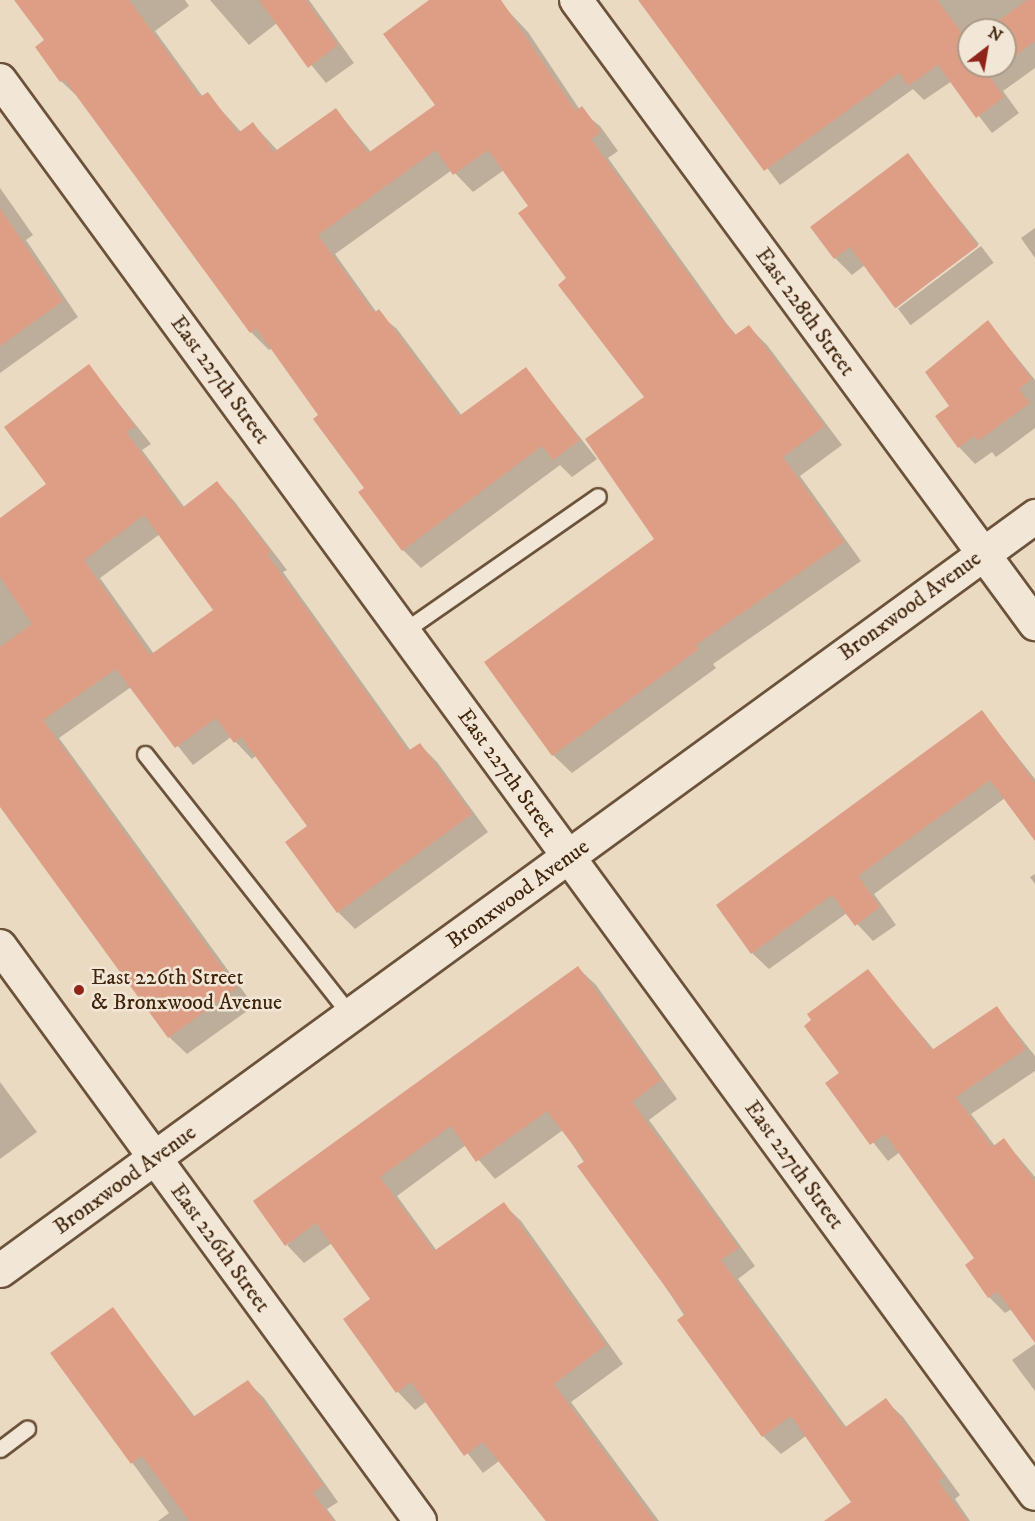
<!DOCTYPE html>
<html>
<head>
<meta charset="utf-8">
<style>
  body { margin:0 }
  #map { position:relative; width:1035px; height:1521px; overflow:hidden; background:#ebdac2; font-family:"IM FELL DW Pica",serif }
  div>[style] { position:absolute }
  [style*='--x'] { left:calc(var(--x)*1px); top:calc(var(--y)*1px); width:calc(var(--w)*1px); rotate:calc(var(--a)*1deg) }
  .shadow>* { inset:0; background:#0003; transform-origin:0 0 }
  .building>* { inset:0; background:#de9e86 }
  .roads { filter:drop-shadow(2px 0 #6c523a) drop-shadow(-2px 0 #6c523a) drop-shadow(0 2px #6c523a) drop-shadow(0 -2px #6c523a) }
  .lane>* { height:15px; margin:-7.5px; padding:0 7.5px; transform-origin:7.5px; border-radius:7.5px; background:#f2e7d7 }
  .street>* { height:32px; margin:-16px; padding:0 16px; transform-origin:16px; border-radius:16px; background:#f2e7d7 }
  .secondary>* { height:33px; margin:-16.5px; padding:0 16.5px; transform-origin:16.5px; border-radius:16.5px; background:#f2e7d7 }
  .dots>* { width:16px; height:16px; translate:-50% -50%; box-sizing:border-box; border:3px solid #f2e7d7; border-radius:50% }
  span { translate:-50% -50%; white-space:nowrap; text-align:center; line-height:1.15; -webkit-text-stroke:5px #f2e7d7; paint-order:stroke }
  .street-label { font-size:22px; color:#41240c }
  .poi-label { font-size:22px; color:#41240c }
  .left { translate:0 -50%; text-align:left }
  .north { position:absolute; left:957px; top:18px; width:60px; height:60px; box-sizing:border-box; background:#f2e7d7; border:2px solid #ab9986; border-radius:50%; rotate:31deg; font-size:16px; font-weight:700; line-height:24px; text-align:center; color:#41240c }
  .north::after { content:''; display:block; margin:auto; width:21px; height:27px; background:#8f2418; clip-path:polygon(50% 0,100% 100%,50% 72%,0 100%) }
</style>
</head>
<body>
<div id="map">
  <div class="shadow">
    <div style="clip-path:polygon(18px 0,185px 0,189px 6px,155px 31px,203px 97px,207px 94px,241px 132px,253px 124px,278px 151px,336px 110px,371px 152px,437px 105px,431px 0,498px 0,528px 32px,580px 110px,600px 126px,618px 151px,608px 158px,727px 324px,737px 336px,749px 327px,767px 345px,842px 445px,800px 476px,861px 561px,713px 664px,716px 668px,572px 773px,553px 755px,487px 663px,656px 539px,646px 397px,568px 279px,530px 206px,504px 170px,473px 192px,452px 170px,335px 254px,377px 313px,397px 329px,462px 416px,526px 369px,597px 459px,572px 477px,560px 465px,421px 568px,403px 550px,320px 415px,272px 348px,269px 350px,251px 332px,80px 99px,61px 81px,46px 40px)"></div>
    <div style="clip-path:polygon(210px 0,309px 0,354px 63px,326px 83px,277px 23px,249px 45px)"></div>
    <div style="clip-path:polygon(evenodd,640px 0,1035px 0,1035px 68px,1003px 91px,1019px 113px,992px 133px,952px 81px,924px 100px,913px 89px,780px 185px,640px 0,969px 30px,1005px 30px,1005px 66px,969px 66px,969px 30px)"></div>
    <div style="clip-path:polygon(908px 155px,979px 244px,896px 308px,865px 265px,852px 275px,835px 258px)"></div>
    <div style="clip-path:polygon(0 188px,33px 235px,26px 240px,78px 317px,0 373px)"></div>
    <div style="clip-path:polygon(1035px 228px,1035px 258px,1021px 238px)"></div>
    <div style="left:981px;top:246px;width:21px;height:104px;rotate:53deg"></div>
    <div style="clip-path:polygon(988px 322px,1035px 380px,1035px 428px,996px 457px,992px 452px,975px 464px,959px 447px)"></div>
    <div style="clip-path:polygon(evenodd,89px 366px,151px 444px,142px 450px,185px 508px,217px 483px,234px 501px,287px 570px,283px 572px,411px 751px,420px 745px,437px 762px,488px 832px,355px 929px,338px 912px,309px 826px,257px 755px,252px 759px,231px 737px,193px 765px,131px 687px,59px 738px,254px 1006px,187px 1054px,169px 1037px,0 803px,0 520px,48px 484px,89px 366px,160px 534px,216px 611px,154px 654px,100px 578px,160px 534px)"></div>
    <div style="clip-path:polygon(982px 712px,1035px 779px,1035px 839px,1005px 798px,874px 894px,896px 925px,873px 941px,847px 913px,769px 969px,752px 953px)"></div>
    <div style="clip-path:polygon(1035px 874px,1035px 884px,1030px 877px)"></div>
    <div style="clip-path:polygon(578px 968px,596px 985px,677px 1099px,649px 1120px,755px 1266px,738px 1279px,847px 1428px,885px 1400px,903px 1417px,960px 1495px,955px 1499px,970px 1521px,826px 1521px,854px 1502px,806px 1436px,781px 1454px,763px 1436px,563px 1130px,495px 1179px,466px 1145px,397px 1196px,437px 1251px,503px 1204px,521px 1221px,623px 1364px,571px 1402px,659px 1521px,546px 1521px,499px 1461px,483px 1473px,427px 1401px,415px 1410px,398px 1392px,372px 1299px,332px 1243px,304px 1263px,287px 1245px)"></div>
    <div style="clip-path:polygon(868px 971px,934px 1050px,997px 1008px,1035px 1056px,1035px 1071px,971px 1114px,995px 1146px,1004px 1140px,1035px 1177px,1035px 1341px,1012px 1309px,1005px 1313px,989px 1297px,976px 1259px,900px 1152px,888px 1161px,827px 1084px,841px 1073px)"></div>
    <div style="clip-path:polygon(0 1082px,37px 1132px,0 1159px)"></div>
    <div style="clip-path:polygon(113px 1309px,195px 1417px,248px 1382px,264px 1398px,338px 1502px,327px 1509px,336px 1521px,158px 1521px,169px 1513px,53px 1354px)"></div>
    <div style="clip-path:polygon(1035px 1344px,1035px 1391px,1012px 1360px)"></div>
  </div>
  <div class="building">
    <div style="clip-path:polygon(14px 0,129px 0,200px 97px,208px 92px,238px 133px,253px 122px,274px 152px,336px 108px,368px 153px,435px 105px,383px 34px,429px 0,501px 0,576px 111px,582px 106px,601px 132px,591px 139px,709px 303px,735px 335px,749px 325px,825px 426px,783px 457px,844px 542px,696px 645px,699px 649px,552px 756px,484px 662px,654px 539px,585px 439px,644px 397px,558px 285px,566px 278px,518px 213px,528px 206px,488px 150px,453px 175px,436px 150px,318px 235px,374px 313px,379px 309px,459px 416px,526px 367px,580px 440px,553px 460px,542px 446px,402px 551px,358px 492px,364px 488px,313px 419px,318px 415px,256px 328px,250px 333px,64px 79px,60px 82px,35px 47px,44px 40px)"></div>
    <div style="clip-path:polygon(259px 0,306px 0,338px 45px,308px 68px)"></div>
    <div style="clip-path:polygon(638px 0,937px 0,969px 42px,969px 66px,1001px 66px,989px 75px,1004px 97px,976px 118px,938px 65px,908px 86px,899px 73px,764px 171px)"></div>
    <div style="clip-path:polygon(1027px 0,1035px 0,1035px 41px,1005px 63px,1005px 30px,986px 30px)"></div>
    <div style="clip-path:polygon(908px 153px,978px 246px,895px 308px,850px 247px,834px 259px,810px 227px)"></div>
    <div style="clip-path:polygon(0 208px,63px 301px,0 346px)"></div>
    <div style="clip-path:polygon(988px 320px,1032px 379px,1019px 389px,1030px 403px,978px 441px,975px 436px,958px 448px,935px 416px,949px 406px,925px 372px)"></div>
    <div style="clip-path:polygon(evenodd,89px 364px,135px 426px,126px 432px,182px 508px,217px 481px,271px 552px,267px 554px,408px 751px,420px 743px,472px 814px,337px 913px,285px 842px,307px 826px,241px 737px,234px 743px,216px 718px,175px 748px,116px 669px,43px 720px,237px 988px,168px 1038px,0 807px,0 647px,32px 624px,0 577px,0 518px,46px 484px,4px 427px,89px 364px,144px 515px,213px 610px,150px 655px,84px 560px,144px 515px)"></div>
    <div style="clip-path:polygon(982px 710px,1035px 783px,1035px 841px,990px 780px,858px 876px,880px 907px,855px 926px,832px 895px,751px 954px,716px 905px)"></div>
    <div style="clip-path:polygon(578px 966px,661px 1080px,632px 1102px,739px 1248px,721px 1260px,844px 1428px,886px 1398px,944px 1477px,938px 1481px,967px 1521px,824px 1521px,851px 1502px,791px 1416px,762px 1437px,677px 1320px,685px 1314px,577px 1166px,585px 1161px,547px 1111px,476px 1162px,451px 1126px,380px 1177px,434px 1251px,504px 1202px,606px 1345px,554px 1384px,655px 1521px,546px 1521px,483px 1442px,464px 1456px,411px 1382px,396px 1393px,343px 1319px,370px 1299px,316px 1223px,285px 1246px,253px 1201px)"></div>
    <div style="clip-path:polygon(868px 969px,932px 1050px,997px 1006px,1026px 1049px,956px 1097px,992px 1147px,1004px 1138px,1035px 1182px,1035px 1343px,997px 1291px,988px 1298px,965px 1265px,974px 1258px,885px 1134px,870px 1145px,825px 1083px,839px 1073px,804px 1026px,811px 1020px,807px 1014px)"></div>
    <div style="clip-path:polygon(113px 1307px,193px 1417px,248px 1380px,323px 1485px,313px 1493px,334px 1521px,189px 1521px,142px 1456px,131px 1464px,50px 1353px)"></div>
  </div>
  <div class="roads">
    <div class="lane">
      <div style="--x:404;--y:631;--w:236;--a:-34.8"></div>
      <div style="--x:145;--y:754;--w:333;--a:51.8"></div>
      <div style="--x:0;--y:1449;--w:34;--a:-37"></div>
    </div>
    <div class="street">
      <div style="--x:576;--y:0;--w:775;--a:53.66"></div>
      <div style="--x:0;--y:80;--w:1752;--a:53.8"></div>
      <div style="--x:0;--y:946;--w:712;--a:53.85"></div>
    </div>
    <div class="secondary">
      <div style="--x:0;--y:1270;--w:1281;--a:-36.07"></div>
    </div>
  </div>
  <div class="dots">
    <div style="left:79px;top:990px;background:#8f2418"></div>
  </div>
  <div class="street-label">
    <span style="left:805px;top:312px;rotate:54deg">East 228th Street</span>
    <span style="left:220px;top:380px;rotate:54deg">East 227th Street</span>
    <span style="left:910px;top:606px;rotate:-36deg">Bronxwood Avenue</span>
    <span style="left:507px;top:773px;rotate:54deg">East 227th Street</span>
    <span style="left:518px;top:894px;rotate:-36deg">Bronxwood Avenue</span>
    <span style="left:794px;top:1165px;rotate:54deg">East 227th Street</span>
    <span style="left:125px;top:1180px;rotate:-36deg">Bronxwood Avenue</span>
    <span style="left:220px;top:1248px;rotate:54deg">East 226th Street</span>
  </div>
  <div class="poi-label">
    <span class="left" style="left:91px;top:990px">East 226th Street<br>&amp; Bronxwood Avenue</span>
  </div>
  <div class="north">N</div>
</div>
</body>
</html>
